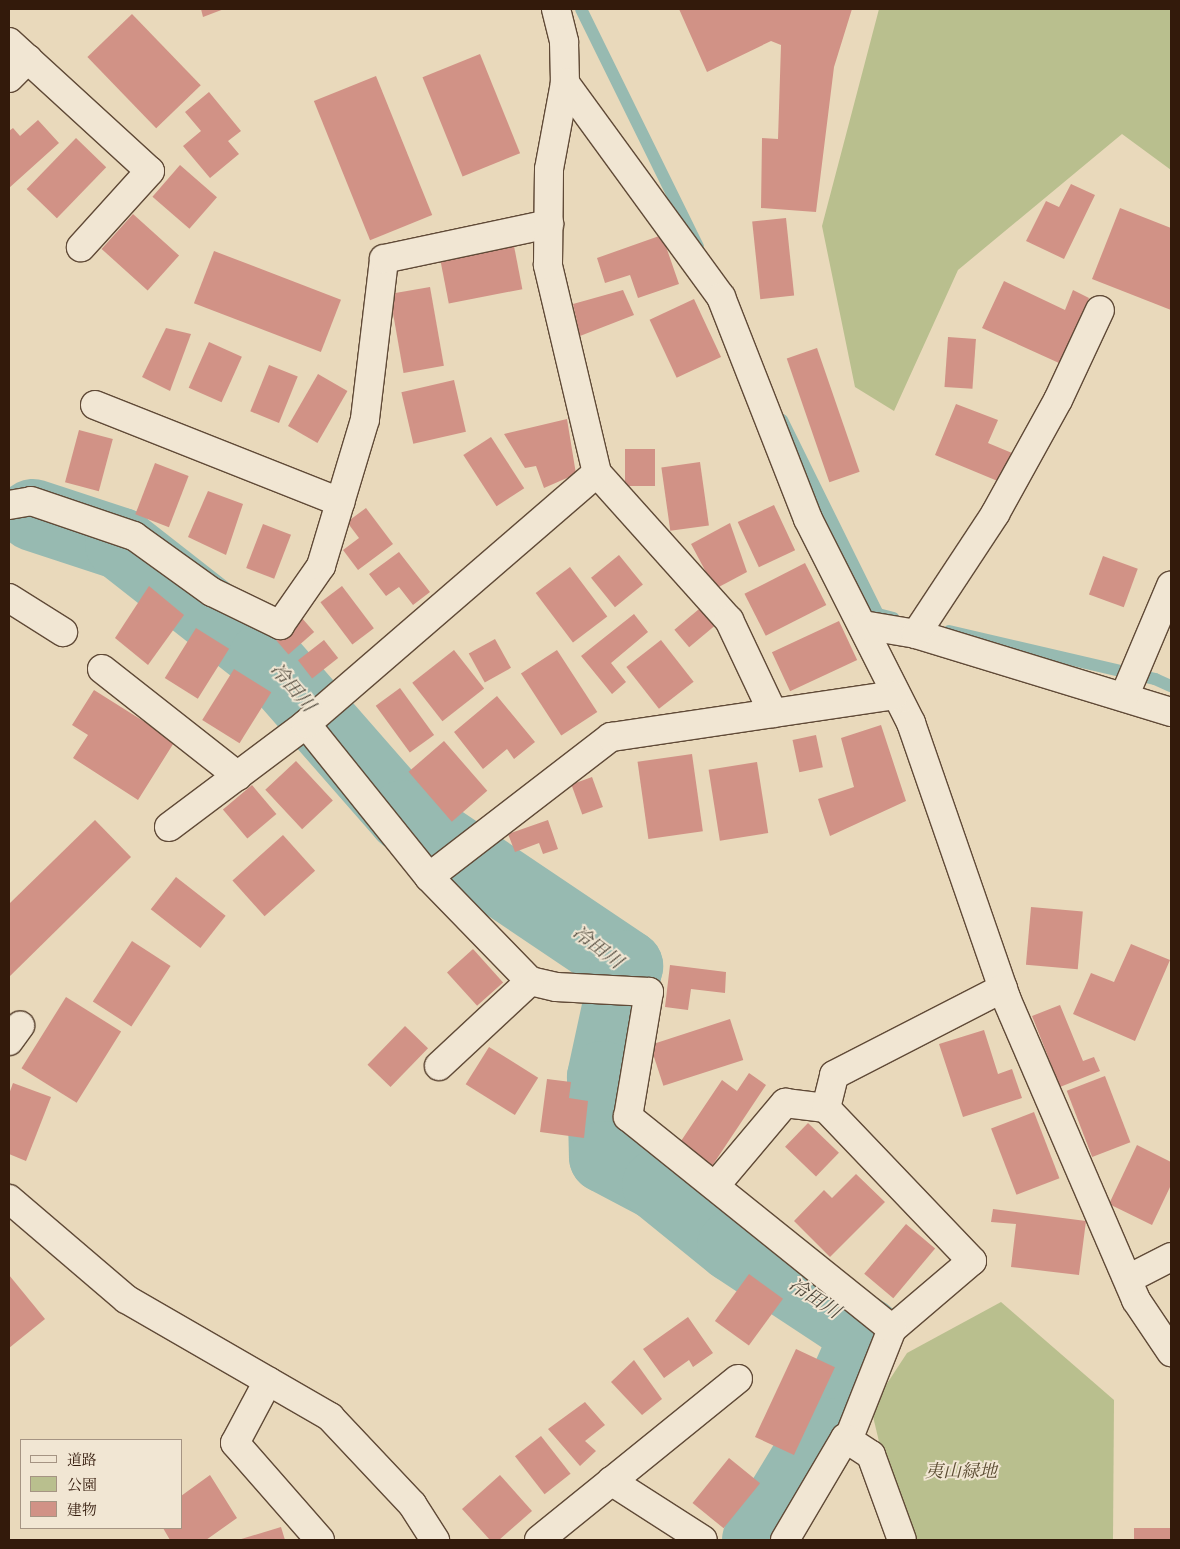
<!DOCTYPE html>
<html>
<head>
<meta charset="utf-8">
<style>
  body { margin:0 }
  #map { position:relative; width:1180px; height:1549px; overflow:hidden; background:#e9d9bb; font-family:"IM FELL DW Pica","Noto Serif JP",serif }
  div>[style] { position:absolute }
  [style*='--x'] { left:calc(var(--x)*1px); top:calc(var(--y)*1px); width:calc(var(--w)*1px); rotate:calc(var(--a)*1deg) }
  .green>* { inset:0; background:#b9bf8e }
  .stream>* { height:12px; margin:-6px; padding:0 6px; transform-origin:6px; border-radius:6px; background:#97bab1 }
  .river>* { height:72px; margin:-36px; padding:0 36px; transform-origin:36px; border-radius:36px; background:#97bab1 }
  .building>* { inset:0; background:#d19286; transform-origin:0 0 }
  .roads { filter:drop-shadow(1px 0 #604a37) drop-shadow(-1px 0 #604a37) drop-shadow(0 1px #604a37) drop-shadow(0 -1px #604a37) }
  .minor>* { height:28px; margin:-14px; padding:0 14px; transform-origin:14px; border-radius:14px; background:#f1e6d3 }
  span { translate:-50% -50%; white-space:nowrap; text-align:center; line-height:1.15; -webkit-text-stroke:4px #f1e6d3; paint-order:stroke }
  .park-label { font-size:18px; color:#5b4c32; font-style:italic }
  .water-label { font-size:19px; color:#514a3d; font-style:italic }
  .frame { position:absolute; inset:0; border:10px solid #331a0b; pointer-events:none }
  .legend { position:absolute; left:20px; top:1439px; width:162px; height:90px; box-sizing:border-box; background:#f1e6d3; border:1px solid #a59483; margin:0; padding:6px 9px; list-style:none; font-size:15px; color:#331a0b }
  .legend li { display:flex; align-items:center; gap:10px; height:25px }
  .legend b { width:25px; border:1px solid #a59483 }
</style>
</head>
<body>
<div id="map">
  <div class="green">
    <div style="clip-path:polygon(879px 9px,1171px 9px,1171px 170px,1122px 134px,958px 270px,894px 411px,855px 387px,822px 226px)"></div>
    <div style="clip-path:polygon(1001px 1302px,1114px 1400px,1113px 1540px,914px 1540px,881px 1450px,871px 1408px,907px 1353px)"></div>
  </div>
  <div class="stream">
    <div style="--x:581;--y:9;--w:265;--a:63.8"></div>
    <div style="--x:782;--y:420;--w:216;--a:63.7"></div>
    <div style="--x:878;--y:614;--w:16;--a:15"></div>
    <div style="--x:949;--y:631;--w:212;--a:13.1"></div>
    <div style="--x:1155;--y:679;--w:17;--a:24"></div>
  </div>
  <div class="river">
    <div style="--x:33;--y:515;--w:93;--a:18.2"></div>
    <div style="--x:121;--y:544;--w:183;--a:38.1"></div>
    <div style="--x:265;--y:657;--w:211;--a:48.8"></div>
    <div style="--x:404;--y:816;--w:269;--a:33.9"></div>
    <div style="--x:627;--y:966;--w:114;--a:102.2"></div>
    <div style="--x:603;--y:1077;--w:80;--a:88.6"></div>
    <div style="--x:605;--y:1157;--w:60;--a:27.8"></div>
    <div style="--x:658;--y:1185;--w:97;--a:39.1"></div>
    <div style="--x:733;--y:1246;--w:160;--a:33.3"></div>
    <div style="--x:867;--y:1334;--w:108;--a:114"></div>
    <div style="--x:823;--y:1433;--w:125;--a:121.3"></div>
  </div>
  <div class="building">
    <div style="clip-path:polygon(201px 9px,224px 9px,203px 17px)"></div>
    <div style="clip-path:polygon(679px 9px,852px 9px,834px 67px,816px 212px,761px 208px,762px 138px,778px 139px,781px 45px,771px 41px,707px 72px)"></div>
    <div style="left:132px;top:14px;width:99px;height:62px;rotate:46deg"></div>
    <div style="left:480px;top:54px;width:107px;height:62px;rotate:68deg"></div>
    <div style="left:376px;top:76px;width:150px;height:67px;rotate:68deg"></div>
    <div style="clip-path:polygon(209px 92px,241px 131px,228px 141px,239px 154px,210px 178px,183px 146px,201px 131px,185px 112px)"></div>
    <div style="clip-path:polygon(38px 120px,59px 143px,9px 188px,9px 131px,13px 128px,20px 136px)"></div>
    <div style="left:76px;top:138px;width:42px;height:71px;rotate:44deg"></div>
    <div style="left:180px;top:165px;width:49px;height:42px;rotate:41deg"></div>
    <div style="clip-path:polygon(1071px 184px,1095px 195px,1064px 259px,1026px 241px,1046px 201px,1059px 207px)"></div>
    <div style="clip-path:polygon(1120px 208px,1171px 228px,1171px 310px,1092px 279px)"></div>
    <div style="left:133px;top:214px;width:62px;height:47px;rotate:42deg"></div>
    <div style="left:786px;top:218px;width:78px;height:34px;rotate:84deg"></div>
    <div style="clip-path:polygon(662px 235px,679px 284px,638px 298px,630px 275px,605px 283px,597px 258px)"></div>
    <div style="left:514px;top:246px;width:44px;height:75px;rotate:79deg"></div>
    <div style="left:214px;top:251px;width:136px;height:56px;rotate:21deg"></div>
    <div style="clip-path:polygon(1004px 281px,1065px 310px,1073px 290px,1089px 298px,1059px 363px,982px 328px)"></div>
    <div style="left:430px;top:287px;width:80px;height:41px;rotate:80deg"></div>
    <div style="clip-path:polygon(623px 290px,634px 315px,580px 336px,573px 304px)"></div>
    <div style="left:694px;top:299px;width:64px;height:49px;rotate:65deg"></div>
    <div style="clip-path:polygon(166px 328px,191px 334px,170px 391px,142px 377px)"></div>
    <div style="left:948px;top:337px;width:28px;height:50px;rotate:4deg"></div>
    <div style="left:209px;top:342px;width:36px;height:50px;rotate:24deg"></div>
    <div style="left:817px;top:348px;width:131px;height:32px;rotate:71deg"></div>
    <div style="left:269px;top:365px;width:31px;height:50px;rotate:22deg"></div>
    <div style="left:318px;top:374px;width:34px;height:60px;rotate:30deg"></div>
    <div style="left:454px;top:380px;width:53px;height:54px;rotate:77deg"></div>
    <div style="clip-path:polygon(956px 404px,998px 420px,988px 443px,1012px 453px,1000px 482px,935px 455px)"></div>
    <div style="clip-path:polygon(567px 419px,576px 474px,544px 488px,536px 466px,525px 468px,504px 434px)"></div>
    <div style="left:79px;top:430px;width:35px;height:54px;rotate:15deg"></div>
    <div style="left:491px;top:437px;width:61px;height:33px;rotate:57deg"></div>
    <div style="left:625px;top:449px;width:30px;height:37px"></div>
    <div style="left:700px;top:462px;width:64px;height:39px;rotate:82deg"></div>
    <div style="left:155px;top:463px;width:36px;height:55px;rotate:21deg"></div>
    <div style="clip-path:polygon(208px 491px,243px 504px,226px 555px,188px 537px)"></div>
    <div style="left:774px;top:505px;width:50px;height:40px;rotate:65deg"></div>
    <div style="clip-path:polygon(366px 508px,393px 544px,358px 570px,343px 550px,359px 538px,347px 522px)"></div>
    <div style="clip-path:polygon(730px 523px,747px 572px,715px 589px,691px 544px)"></div>
    <div style="left:263px;top:524px;width:30px;height:47px;rotate:21deg"></div>
    <div style="clip-path:polygon(399px 552px,430px 592px,413px 605px,399px 587px,386px 596px,369px 574px)"></div>
    <div style="left:619px;top:555px;width:38px;height:36px;rotate:51deg"></div>
    <div style="left:1103px;top:556px;width:37px;height:41px;rotate:20deg"></div>
    <div style="left:805px;top:563px;width:47px;height:68px;rotate:63deg"></div>
    <div style="left:570px;top:567px;width:62px;height:43px;rotate:53deg"></div>
    <div style="clip-path:polygon(149px 586px,184px 615px,148px 665px,115px 638px)"></div>
    <div style="left:342px;top:586px;width:53px;height:27px;rotate:53deg"></div>
    <div style="left:705px;top:604px;width:23px;height:40px;rotate:50deg"></div>
    <div style="clip-path:polygon(634px 614px,648px 632px,611px 663px,626px 682px,612px 694px,581px 656px)"></div>
    <div style="left:301px;top:617px;width:20px;height:34px;rotate:49deg"></div>
    <div style="left:839px;top:621px;width:43px;height:74px;rotate:65deg"></div>
    <div style="left:196px;top:628px;width:39px;height:59px;rotate:32deg"></div>
    <div style="left:495px;top:639px;width:33px;height:30px;rotate:61deg"></div>
    <div style="left:324px;top:640px;width:23px;height:33px;rotate:52deg"></div>
    <div style="left:661px;top:640px;width:53px;height:44px;rotate:52deg"></div>
    <div style="left:454px;top:650px;width:49px;height:53px;rotate:52deg"></div>
    <div style="left:557px;top:650px;width:74px;height:43px;rotate:57deg"></div>
    <div style="left:234px;top:669px;width:44px;height:60px;rotate:32deg"></div>
    <div style="left:400px;top:688px;width:58px;height:30px;rotate:54deg"></div>
    <div style="clip-path:polygon(94px 690px,175px 741px,138px 800px,73px 758px,88px 735px,72px 725px)"></div>
    <div style="clip-path:polygon(497px 696px,535px 742px,514px 759px,507px 749px,483px 769px,454px 732px)"></div>
    <div style="clip-path:polygon(881px 725px,906px 801px,830px 836px,818px 799px,854px 787px,841px 738px)"></div>
    <div style="left:816px;top:735px;width:33px;height:24px;rotate:78deg"></div>
    <div style="left:444px;top:741px;width:66px;height:47px;rotate:49deg"></div>
    <div style="left:692px;top:754px;width:78px;height:55px;rotate:82deg"></div>
    <div style="left:296px;top:761px;width:54px;height:42px;rotate:47deg"></div>
    <div style="left:757px;top:762px;width:72px;height:49px;rotate:81deg"></div>
    <div style="left:592px;top:777px;width:32px;height:22px;rotate:70deg"></div>
    <div style="left:252px;top:785px;width:38px;height:38px;rotate:50deg"></div>
    <div style="clip-path:polygon(95px 820px,131px 857px,9px 977px,9px 904px)"></div>
    <div style="clip-path:polygon(548px 820px,558px 849px,543px 854px,539px 843px,515px 852px,508px 834px)"></div>
    <div style="left:283px;top:835px;width:48px;height:68px;rotate:48deg"></div>
    <div style="left:176px;top:877px;width:63px;height:41px;rotate:38deg"></div>
    <div style="left:1031px;top:907px;width:52px;height:58px;rotate:5deg"></div>
    <div style="left:132px;top:941px;width:46px;height:72px;rotate:33deg"></div>
    <div style="clip-path:polygon(1131px 944px,1170px 960px,1135px 1041px,1073px 1014px,1091px 973px,1114px 982px)"></div>
    <div style="left:473px;top:949px;width:45px;height:35px;rotate:48deg"></div>
    <div style="clip-path:polygon(670px 965px,726px 972px,725px 993px,691px 989px,688px 1010px,665px 1007px)"></div>
    <div style="left:66px;top:997px;width:65px;height:84px;rotate:32deg"></div>
    <div style="clip-path:polygon(1060px 1005px,1083px 1061px,1094px 1057px,1100px 1071px,1060px 1087px,1032px 1016px)"></div>
    <div style="left:730px;top:1019px;width:43px;height:84px;rotate:72deg"></div>
    <div style="left:405px;top:1026px;width:32px;height:54px;rotate:44deg"></div>
    <div style="clip-path:polygon(984px 1030px,998px 1074px,1012px 1069px,1022px 1098px,963px 1117px,939px 1044px)"></div>
    <div style="left:489px;top:1047px;width:58px;height:44px;rotate:32deg"></div>
    <div style="clip-path:polygon(749px 1073px,766px 1085px,712px 1166px,679px 1144px,722px 1080px,737px 1091px)"></div>
    <div style="left:1105px;top:1076px;width:71px;height:41px;rotate:69deg"></div>
    <div style="clip-path:polygon(547px 1079px,571px 1082px,569px 1098px,588px 1101px,584px 1138px,540px 1132px)"></div>
    <div style="clip-path:polygon(13px 1083px,51px 1097px,26px 1161px,9px 1154px,9px 1094px)"></div>
    <div style="left:1034px;top:1112px;width:71px;height:46px;rotate:69deg"></div>
    <div style="left:808px;top:1123px;width:43px;height:33px;rotate:44deg"></div>
    <div style="clip-path:polygon(1137px 1145px,1171px 1162px,1171px 1185px,1152px 1225px,1109px 1204px)"></div>
    <div style="clip-path:polygon(856px 1174px,885px 1202px,830px 1257px,794px 1221px,824px 1190px,832px 1198px)"></div>
    <div style="clip-path:polygon(993px 1209px,1086px 1221px,1079px 1275px,1011px 1267px,1016px 1224px,991px 1222px)"></div>
    <div style="left:906px;top:1224px;width:38px;height:65px;rotate:40deg"></div>
    <div style="left:749px;top:1274px;width:42px;height:58px;rotate:36deg"></div>
    <div style="clip-path:polygon(9px 1275px,45px 1319px,9px 1348px)"></div>
    <div style="clip-path:polygon(688px 1317px,713px 1353px,693px 1367px,689px 1360px,664px 1378px,643px 1349px)"></div>
    <div style="left:796px;top:1349px;width:43px;height:97px;rotate:25deg"></div>
    <div style="clip-path:polygon(634px 1360px,662px 1399px,642px 1415px,611px 1382px)"></div>
    <div style="clip-path:polygon(585px 1402px,605px 1425px,585px 1441px,596px 1451px,580px 1466px,548px 1429px)"></div>
    <div style="left:541px;top:1436px;width:48px;height:33px;rotate:52deg"></div>
    <div style="left:729px;top:1458px;width:40px;height:58px;rotate:39deg"></div>
    <div style="clip-path:polygon(210px 1475px,237px 1518px,206px 1540px,170px 1540px,163px 1528px,181px 1528px,181px 1496px)"></div>
    <div style="clip-path:polygon(500px 1475px,532px 1511px,499px 1540px,490px 1540px,462px 1509px)"></div>
    <div style="clip-path:polygon(281px 1527px,285px 1540px,238px 1540px)"></div>
    <div style="left:1134px;top:1528px;width:37px;height:12px"></div>
  </div>
  <div class="roads">
    <div class="minor">
      <div style="--x:556;--y:9;--w:34;--a:76"></div>
      <div style="--x:564;--y:42;--w:41;--a:88.6"></div>
      <div style="--x:565;--y:83;--w:265;--a:53.9"></div>
      <div style="--x:721;--y:297;--w:238;--a:68.6"></div>
      <div style="--x:808;--y:519;--w:229;--a:63.2"></div>
      <div style="--x:911;--y:723;--w:291;--a:70.9"></div>
      <div style="--x:1006;--y:998;--w:329;--a:66.7"></div>
      <div style="--x:1136;--y:1300;--w:63;--a:56.1"></div>
      <div style="--x:9;--y:42;--w:191;--a:42.5"></div>
      <div style="--x:150;--y:171;--w:103;--a:132.2"></div>
      <div style="--x:9;--y:78;--w:27;--a:-45"></div>
      <div style="--x:95;--y:405;--w:264;--a:21.6"></div>
      <div style="--x:597;--y:473;--w:198;--a:48.1"></div>
      <div style="--x:729;--y:620;--w:103;--a:64.7"></div>
      <div style="--x:9;--y:505;--w:22;--a:-10"></div>
      <div style="--x:31;--y:501;--w:109;--a:18.8"></div>
      <div style="--x:134;--y:536;--w:96;--a:35.7"></div>
      <div style="--x:212;--y:592;--w:76;--a:25.9"></div>
      <div style="--x:280;--y:625;--w:72;--a:-55.2"></div>
      <div style="--x:321;--y:566;--w:153;--a:-73.3"></div>
      <div style="--x:365;--y:419;--w:161;--a:-83.2"></div>
      <div style="--x:384;--y:259;--w:169;--a:-12"></div>
      <div style="--x:9;--y:598;--w:64;--a:32.2"></div>
      <div style="--x:863;--y:625;--w:54;--a:9.6"></div>
      <div style="--x:916;--y:634;--w:267;--a:17"></div>
      <div style="--x:916;--y:634;--w:144;--a:-56.6"></div>
      <div style="--x:995;--y:514;--w:130;--a:-61.1"></div>
      <div style="--x:1058;--y:400;--w:99;--a:-65"></div>
      <div style="--x:102;--y:669;--w:173;--a:38.2"></div>
      <div style="--x:1124;--y:697;--w:121;--a:-67.1"></div>
      <div style="--x:169;--y:827;--w:171;--a:-36.9"></div>
      <div style="--x:429;--y:877;--w:196;--a:-128.8"></div>
      <div style="--x:306;--y:724;--w:384;--a:-40.8"></div>
      <div style="--x:597;--y:473;--w:214;--a:-103.3"></div>
      <div style="--x:548;--y:265;--w:96;--a:-89.4"></div>
      <div style="--x:549;--y:169;--w:87;--a:-79.5"></div>
      <div style="--x:9;--y:1041;--w:19;--a:-54"></div>
      <div style="--x:439;--y:1066;--w:125;--a:-43"></div>
      <div style="--x:715;--y:1186;--w:109;--a:-49.9"></div>
      <div style="--x:785;--y:1103;--w:41;--a:7"></div>
      <div style="--x:9;--y:1199;--w:154;--a:40.5"></div>
      <div style="--x:126;--y:1299;--w:236;--a:30"></div>
      <div style="--x:330;--y:1417;--w:120;--a:46.7"></div>
      <div style="--x:412;--y:1504;--w:43;--a:57.4"></div>
      <div style="--x:1128;--y:1279;--w:48;--a:-27.1"></div>
      <div style="--x:892;--y:1329;--w:105;--a:-40.4"></div>
      <div style="--x:972;--y:1261;--w:211;--a:-133.7"></div>
      <div style="--x:826;--y:1108;--w:34;--a:-76"></div>
      <div style="--x:834;--y:1075;--w:190;--a:-27.2"></div>
      <div style="--x:268;--y:1381;--w:70;--a:118"></div>
      <div style="--x:235;--y:1443;--w:129;--a:48.8"></div>
      <div style="--x:848;--y:1440;--w:119;--a:-68.4"></div>
      <div style="--x:892;--y:1329;--w:339;--a:-141.2"></div>
      <div style="--x:628;--y:1117;--w:127;--a:-80.5"></div>
      <div style="--x:649;--y:992;--w:93;--a:-176.9"></div>
      <div style="--x:556;--y:987;--w:27;--a:-167"></div>
      <div style="--x:530;--y:981;--w:145;--a:-134.2"></div>
      <div style="--x:429;--y:877;--w:230;--a:-37.6"></div>
      <div style="--x:611;--y:737;--w:286;--a:-8.4"></div>
      <div style="--x:611;--y:1481;--w:109;--a:32.7"></div>
      <div style="--x:539;--y:1540;--w:256;--a:-39"></div>
      <div style="--x:785;--y:1540;--w:118;--a:-59.5"></div>
      <div style="--x:845;--y:1438;--w:31;--a:33"></div>
      <div style="--x:871;--y:1455;--w:90;--a:70"></div>
    </div>
  </div>
  <div class="park-label">
    <span style="left:961px;top:1472px">夷山緑地</span>
  </div>
  <div class="water-label">
    <span style="left:292px;top:688px;rotate:49deg">冷田川</span>
    <span style="left:597px;top:948px;rotate:37deg">冷田川</span>
    <span style="left:814px;top:1299px;rotate:33deg">冷田川</span>
  </div>
  <div class="frame"></div>
  <ul class="legend">
  <li><b style="height:6px;background:#f1e6d3"></b>道路</li>
  <li><b style="height:14px;background:#b9bf8e"></b>公園</li>
  <li><b style="height:14px;background:#d19286"></b>建物</li>
  </ul>
</div>
</body>
</html>
